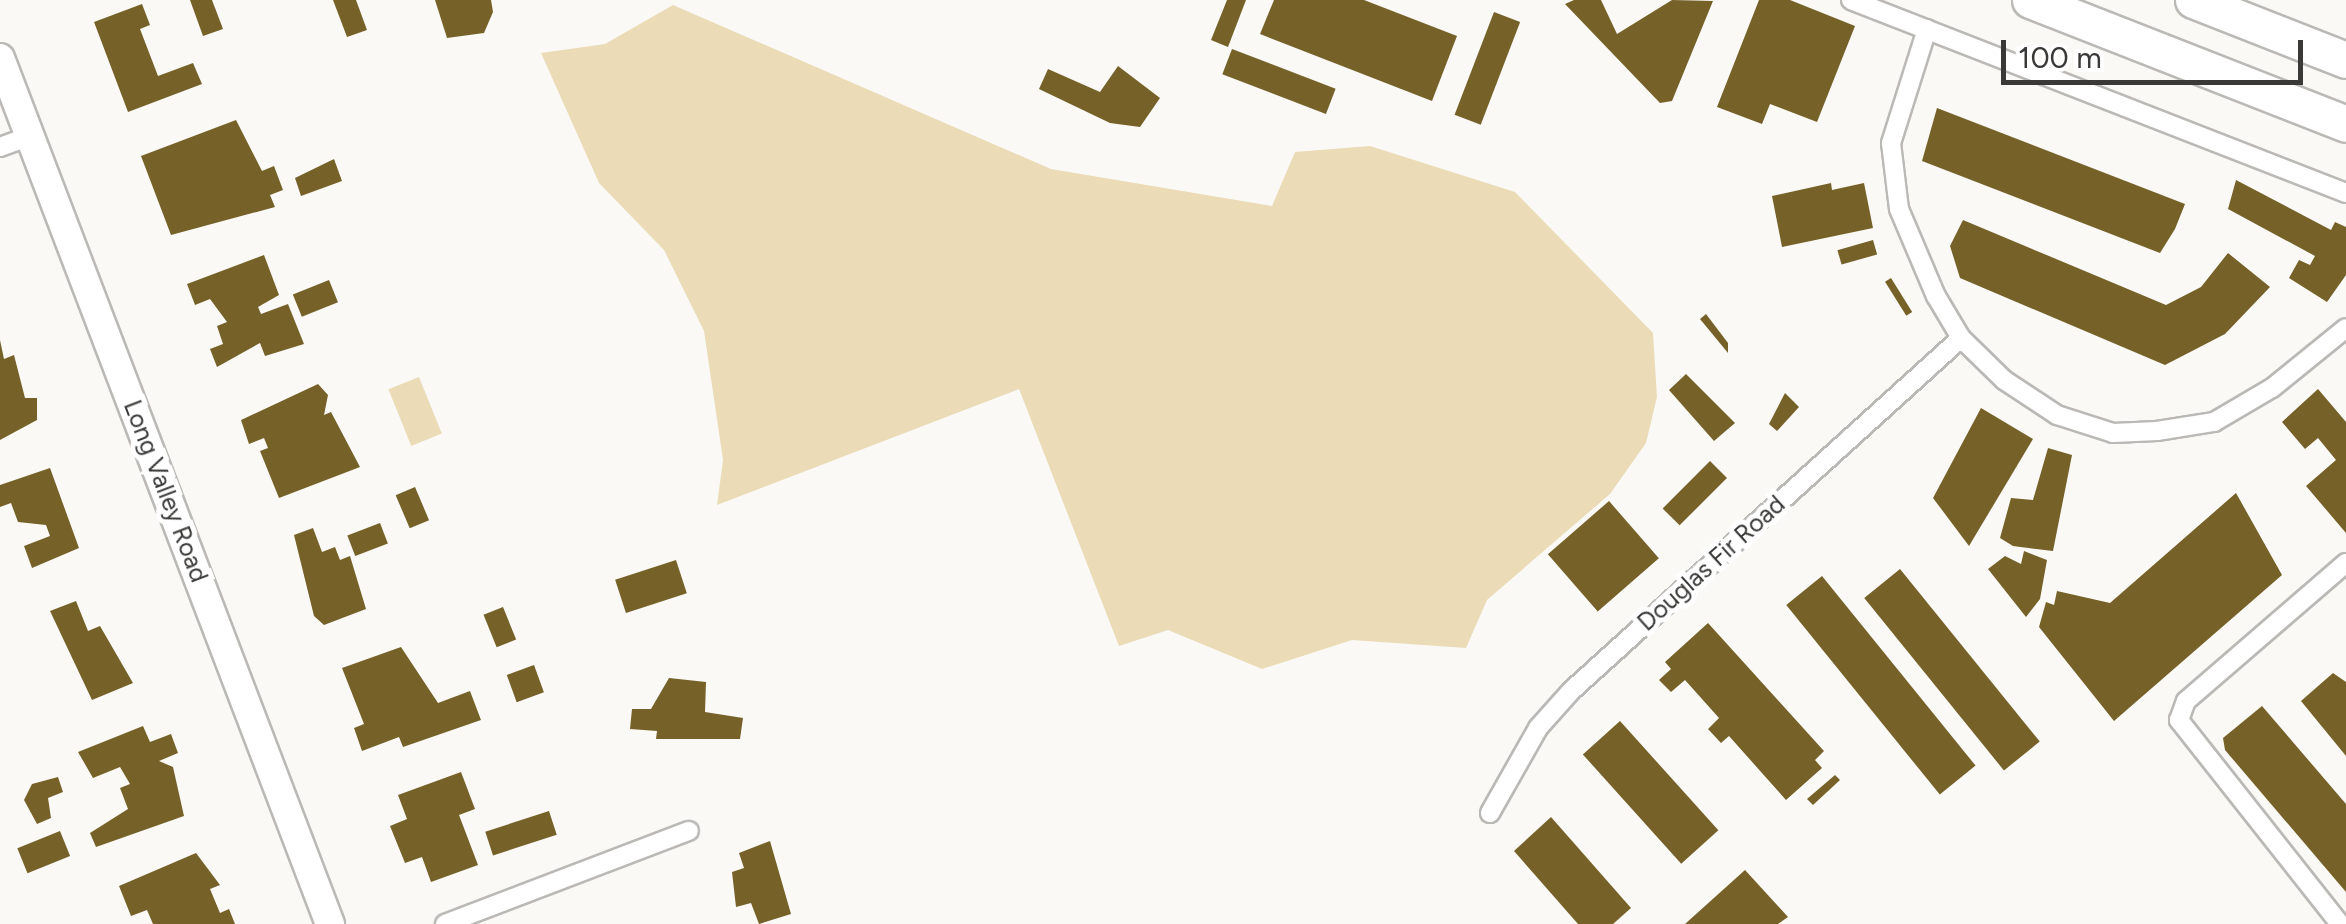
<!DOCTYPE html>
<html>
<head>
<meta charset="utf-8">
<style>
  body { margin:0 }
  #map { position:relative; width:2346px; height:924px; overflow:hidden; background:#faf9f6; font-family:Figtree,sans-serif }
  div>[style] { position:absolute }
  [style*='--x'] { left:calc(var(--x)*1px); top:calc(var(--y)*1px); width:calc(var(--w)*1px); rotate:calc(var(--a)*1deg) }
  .green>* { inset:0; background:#ebdcb7; transform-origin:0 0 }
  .building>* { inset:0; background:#766128; transform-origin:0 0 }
  .roads { filter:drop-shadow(2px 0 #bbb9b6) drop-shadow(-2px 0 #bbb9b6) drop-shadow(0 2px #bbb9b6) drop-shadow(0 -2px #bbb9b6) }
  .street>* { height:18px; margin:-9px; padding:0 9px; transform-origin:9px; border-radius:9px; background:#fff }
  .secondary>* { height:28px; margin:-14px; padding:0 14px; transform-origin:14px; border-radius:14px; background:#fff }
  .highway>* { height:35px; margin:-17.5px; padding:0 17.5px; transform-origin:17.5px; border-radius:17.5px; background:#fff }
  span { translate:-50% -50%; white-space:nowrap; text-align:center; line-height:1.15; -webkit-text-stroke:10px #fff; paint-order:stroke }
  .street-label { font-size:25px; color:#3a3938 }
  .scale { position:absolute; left:2001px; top:40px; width:302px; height:45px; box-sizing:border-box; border:5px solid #3a3938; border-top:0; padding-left:12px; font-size:30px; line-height:35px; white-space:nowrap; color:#3a3938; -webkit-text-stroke:8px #fff; paint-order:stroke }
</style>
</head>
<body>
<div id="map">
  <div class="green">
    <div style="clip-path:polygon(673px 5px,1051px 169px,1272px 206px,1295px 152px,1370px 146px,1515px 192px,1653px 333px,1657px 397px,1646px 443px,1610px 494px,1487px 600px,1466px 648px,1352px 640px,1262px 669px,1168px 630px,1119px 646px,1019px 389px,717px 505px,723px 460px,704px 331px,664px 250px,599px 183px,541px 53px,605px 44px)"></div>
    <div style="left:419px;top:377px;width:61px;height:33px;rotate:68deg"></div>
  </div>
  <div class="building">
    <div style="clip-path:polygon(190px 0,212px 0,223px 29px,203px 36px)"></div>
    <div style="clip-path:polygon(333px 0,356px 0,367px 30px,347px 37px)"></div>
    <div style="clip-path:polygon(435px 0,491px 0,493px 12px,484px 33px,447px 38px)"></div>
    <div style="clip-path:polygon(1227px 0,1246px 0,1228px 47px,1211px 40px)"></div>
    <div style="clip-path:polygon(1274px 0,1364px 0,1457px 36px,1432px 101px,1260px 34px)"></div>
    <div style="clip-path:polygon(1574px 0,1601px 0,1617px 34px,1672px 0,1713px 1px,1672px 101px,1660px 103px,1565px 4px)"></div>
    <div style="clip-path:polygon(1759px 0,1790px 0,1855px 26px,1817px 122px,1770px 104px,1762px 124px,1717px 107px)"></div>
    <div style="clip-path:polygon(142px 4px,150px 25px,140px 29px,158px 76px,193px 63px,202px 84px,128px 112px,94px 22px)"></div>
    <div style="left:1494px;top:12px;width:28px;height:110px;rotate:21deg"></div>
    <div style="left:1232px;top:49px;width:111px;height:27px;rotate:21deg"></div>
    <div style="clip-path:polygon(1118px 66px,1160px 98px,1140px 127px,1110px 123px,1039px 89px,1048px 69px,1100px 92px)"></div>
    <div style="clip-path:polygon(1937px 108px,2185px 204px,2175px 229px,2160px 253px,1922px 161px)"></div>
    <div style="clip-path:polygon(236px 120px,262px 171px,274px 166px,283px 190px,270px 195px,275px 207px,171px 235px,141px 156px)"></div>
    <div style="clip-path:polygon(334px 159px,342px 181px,301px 196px,295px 178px)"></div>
    <div style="clip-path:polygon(2236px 180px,2331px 230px,2335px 222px,2346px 227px,2346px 275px,2327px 302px,2289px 278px,2299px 260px,2310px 265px,2315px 256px,2228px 209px)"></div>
    <div style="clip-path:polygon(1831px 183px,1832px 190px,1864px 183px,1873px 228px,1782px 247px,1772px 196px)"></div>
    <div style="clip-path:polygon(1963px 220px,2166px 305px,2201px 287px,2228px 253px,2270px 287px,2225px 334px,2165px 365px,1960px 278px,1950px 246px)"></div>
    <div style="left:1873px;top:240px;width:15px;height:37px;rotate:74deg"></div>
    <div style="clip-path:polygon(264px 255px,279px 295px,258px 307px,261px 314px,288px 304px,304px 344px,265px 356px,260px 343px,217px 367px,210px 349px,223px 344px,217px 326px,227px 322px,210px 299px,195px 305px,187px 284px)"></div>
    <div style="left:1891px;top:278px;width:40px;height:7px;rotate:58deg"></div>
    <div style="left:329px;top:280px;width:24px;height:39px;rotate:68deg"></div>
    <div style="clip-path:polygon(1706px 314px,1728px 343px,1728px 353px,1700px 319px)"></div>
    <div style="clip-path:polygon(0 340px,4px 359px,14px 355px,25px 398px,37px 398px,37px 420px,0 440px)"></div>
    <div style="clip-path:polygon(1686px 374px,1735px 423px,1714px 441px,1669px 390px)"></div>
    <div style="clip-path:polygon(318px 384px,328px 395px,324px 415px,331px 412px,360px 467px,279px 498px,260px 451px,268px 448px,264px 438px,249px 444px,241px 420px)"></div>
    <div style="clip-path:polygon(2318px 389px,2346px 422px,2346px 533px,2306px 486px,2336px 460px,2318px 438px,2305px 449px,2282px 422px)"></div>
    <div style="clip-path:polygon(1785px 393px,1799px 407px,1777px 431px,1769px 424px)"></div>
    <div style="clip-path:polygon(1981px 408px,2033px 439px,1969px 546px,1933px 498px)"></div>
    <div style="clip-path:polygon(2048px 448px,2072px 455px,2053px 551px,2013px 546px,2000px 538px,2011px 498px,2033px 500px)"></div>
    <div style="left:1710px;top:461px;width:24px;height:67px;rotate:45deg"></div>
    <div style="clip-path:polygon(50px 468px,79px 548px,32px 568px,24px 546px,50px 536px,46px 525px,18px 522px,11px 503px,0 507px,0 485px)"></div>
    <div style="left:415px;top:487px;width:36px;height:21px;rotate:67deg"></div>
    <div style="clip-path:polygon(2236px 493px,2282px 575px,2114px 721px,2039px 627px,2046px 602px,2054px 605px,2057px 591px,2110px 603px)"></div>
    <div style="left:1609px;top:501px;width:76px;height:81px;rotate:49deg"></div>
    <div style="left:380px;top:523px;width:22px;height:35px;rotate:69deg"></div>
    <div style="clip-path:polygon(313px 528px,322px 552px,335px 547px,340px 560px,350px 556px,366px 609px,324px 625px,314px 616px,294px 535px)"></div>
    <div style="clip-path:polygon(2024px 551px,2047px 560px,2040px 599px,2026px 617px,1988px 569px,2005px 556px,2021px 564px)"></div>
    <div style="left:676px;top:560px;width:35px;height:64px;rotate:72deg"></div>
    <div style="left:1900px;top:569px;width:222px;height:46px;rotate:51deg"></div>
    <div style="left:1822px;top:576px;width:244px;height:46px;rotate:51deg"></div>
    <div style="clip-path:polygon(76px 601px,88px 631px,100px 626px,133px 683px,92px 700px,50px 611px)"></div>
    <div style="left:503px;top:607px;width:35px;height:21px;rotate:68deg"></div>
    <div style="clip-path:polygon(1708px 623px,1824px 751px,1815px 760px,1822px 768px,1786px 800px,1729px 736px,1721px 743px,1708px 729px,1719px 718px,1685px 680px,1671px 692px,1659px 680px,1671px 669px,1665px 662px)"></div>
    <div style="clip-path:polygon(401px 647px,438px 703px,470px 691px,481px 720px,403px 747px,399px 737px,362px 751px,354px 728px,364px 724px,342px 668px)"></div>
    <div style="left:534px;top:665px;width:29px;height:29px;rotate:70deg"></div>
    <div style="clip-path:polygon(2333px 673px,2346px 682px,2346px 756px,2301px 701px)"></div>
    <div style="clip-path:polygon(669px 678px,706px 682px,705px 712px,743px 718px,740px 739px,656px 739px,657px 731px,630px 729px,632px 709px,651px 709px)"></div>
    <div style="clip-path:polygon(2262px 706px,2346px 804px,2346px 892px,2225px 750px,2223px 738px)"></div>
    <div style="left:1620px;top:721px;width:147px;height:50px;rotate:48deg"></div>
    <div style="clip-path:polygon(143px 726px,150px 742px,171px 734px,178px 753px,159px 761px,173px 767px,184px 816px,96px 847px,90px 833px,128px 809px,120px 788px,130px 784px,120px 767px,93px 778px,78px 752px)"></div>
    <div style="clip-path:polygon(461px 772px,475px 809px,459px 815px,478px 865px,431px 882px,422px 857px,405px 863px,390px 826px,407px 819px,398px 795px)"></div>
    <div style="clip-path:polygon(1835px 775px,1840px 780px,1813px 805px,1807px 799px)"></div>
    <div style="clip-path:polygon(58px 777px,63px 792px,48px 798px,51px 818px,37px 824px,24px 800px,32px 784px)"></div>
    <div style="left:549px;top:811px;width:25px;height:67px;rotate:72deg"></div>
    <div style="clip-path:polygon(1551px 817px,1631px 908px,1613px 924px,1578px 924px,1514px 851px)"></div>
    <div style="left:60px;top:831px;width:27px;height:46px;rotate:68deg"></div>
    <div style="clip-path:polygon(770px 841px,791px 914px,759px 924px,751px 903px,736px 907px,732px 872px,744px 868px,739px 853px)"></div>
    <div style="clip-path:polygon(196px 853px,220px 885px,210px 889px,220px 913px,229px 909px,235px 924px,153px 924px,147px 910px,131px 916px,119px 886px)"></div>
    <div style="clip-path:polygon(1745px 870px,1788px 917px,1778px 924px,1685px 924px)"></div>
  </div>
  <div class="roads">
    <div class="street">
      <div style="--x:1851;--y:0;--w:531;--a:21.3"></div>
      <div style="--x:1927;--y:29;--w:120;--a:107.5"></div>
      <div style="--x:1891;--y:143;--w:66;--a:83.1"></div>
      <div style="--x:1899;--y:209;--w:95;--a:67"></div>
      <div style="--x:1936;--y:296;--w:49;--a:59.2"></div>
      <div style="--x:1961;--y:338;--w:60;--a:44.3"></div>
      <div style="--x:2004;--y:380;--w:64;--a:33.4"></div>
      <div style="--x:2057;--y:415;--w:59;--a:17.8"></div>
      <div style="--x:2113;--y:433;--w:44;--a:-2.6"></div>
      <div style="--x:2157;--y:431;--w:58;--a:-9"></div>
      <div style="--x:2214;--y:422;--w:67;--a:-30.4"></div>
      <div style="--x:2272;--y:388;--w:95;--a:-39"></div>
      <div style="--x:0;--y:147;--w:32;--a:-20"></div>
      <div style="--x:1490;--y:813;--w:98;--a:-60.5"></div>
      <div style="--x:1538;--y:728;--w:50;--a:-48.3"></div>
      <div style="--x:1571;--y:691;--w:526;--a:-42.15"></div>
      <div style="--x:445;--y:924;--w:261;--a:-20.9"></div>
      <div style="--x:2340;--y:924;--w:260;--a:-128.3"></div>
      <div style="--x:2179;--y:720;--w:20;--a:-70"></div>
      <div style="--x:2186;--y:701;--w:211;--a:-40.8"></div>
    </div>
    <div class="secondary">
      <div style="--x:0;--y:58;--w:927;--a:69.14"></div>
    </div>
    <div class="highway">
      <div style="--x:2030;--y:0;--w:339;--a:21.4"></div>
      <div style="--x:2193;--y:0;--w:164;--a:21.4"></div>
    </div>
  </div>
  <div class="street-label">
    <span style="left:166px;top:491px;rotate:69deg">Long Valley Road</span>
    <span style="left:1711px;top:563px;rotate:-42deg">Douglas Fir Road</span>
  </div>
  <div class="scale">100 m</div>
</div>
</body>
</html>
